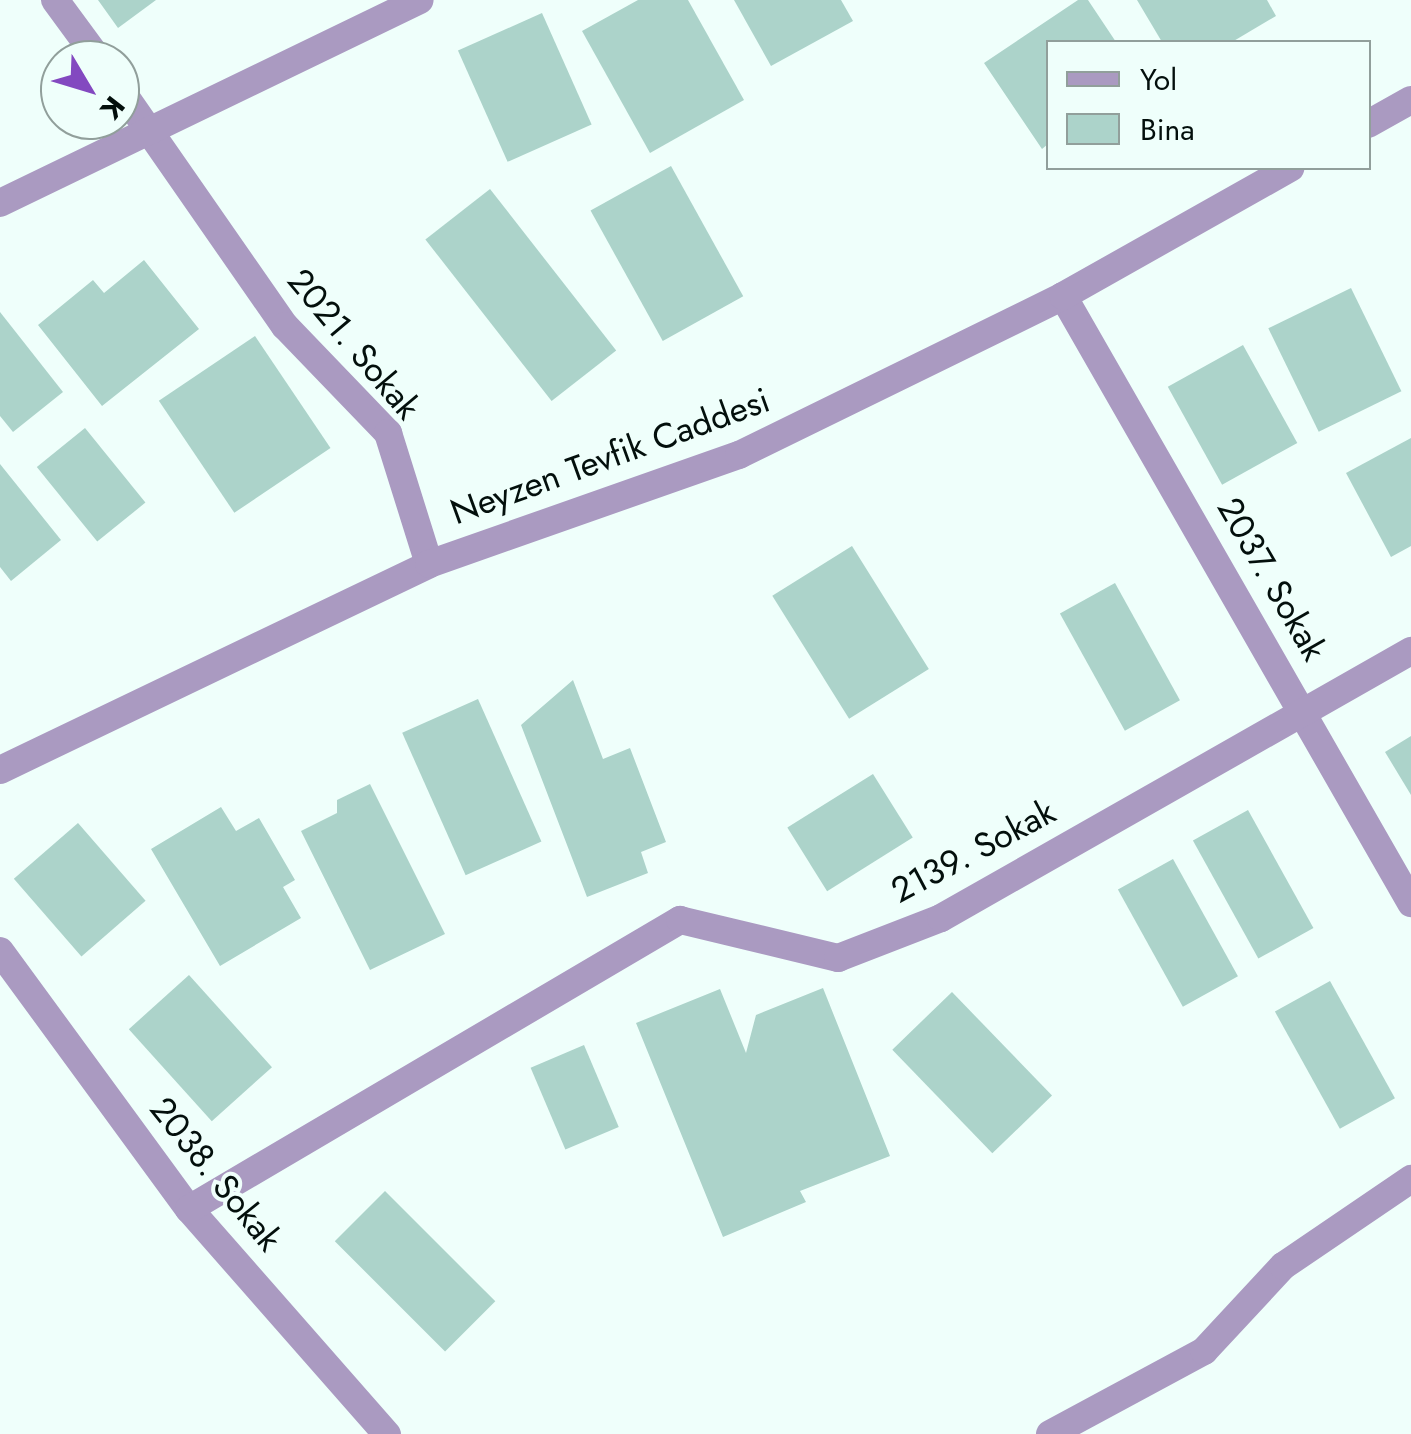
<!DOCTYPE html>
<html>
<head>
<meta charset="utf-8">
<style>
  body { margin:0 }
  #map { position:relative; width:1411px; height:1434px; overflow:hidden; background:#effffb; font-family:Jost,sans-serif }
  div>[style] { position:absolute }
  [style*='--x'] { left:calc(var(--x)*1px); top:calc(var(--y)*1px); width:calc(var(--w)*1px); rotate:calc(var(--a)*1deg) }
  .building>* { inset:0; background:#acd3ca; transform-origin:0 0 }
  .minor>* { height:28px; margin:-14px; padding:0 14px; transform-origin:14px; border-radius:14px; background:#aa9ac1 }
  .tertiary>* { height:28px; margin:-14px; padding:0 14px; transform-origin:14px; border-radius:14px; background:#aa9ac1 }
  span { translate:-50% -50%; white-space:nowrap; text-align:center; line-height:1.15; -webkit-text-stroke:8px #effffb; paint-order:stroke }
  .street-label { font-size:35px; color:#030f0c }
  .legend { position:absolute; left:1046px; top:40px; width:325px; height:130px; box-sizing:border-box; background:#effffb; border:2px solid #919f9b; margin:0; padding:12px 18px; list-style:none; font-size:30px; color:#030f0c }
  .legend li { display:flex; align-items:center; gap:20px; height:50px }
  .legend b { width:50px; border:2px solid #919f9b }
  .north { position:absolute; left:40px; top:40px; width:100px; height:100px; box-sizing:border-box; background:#effffb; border:2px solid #919f9b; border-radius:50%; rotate:128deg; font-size:28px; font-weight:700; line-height:40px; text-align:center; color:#030f0c }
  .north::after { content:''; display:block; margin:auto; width:35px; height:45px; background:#8349c0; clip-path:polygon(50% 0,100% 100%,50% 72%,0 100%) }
</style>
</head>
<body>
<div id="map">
  <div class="building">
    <div style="clip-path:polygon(98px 0,156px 0,118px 28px)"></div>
    <div style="clip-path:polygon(638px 0,688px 0,744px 100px,650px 153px,582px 31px)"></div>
    <div style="clip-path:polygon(734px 0,841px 0,853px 21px,771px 66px)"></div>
    <div style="clip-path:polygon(1078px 0,1088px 0,1116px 42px,1048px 42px,1048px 144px,1042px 149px,984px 63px)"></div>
    <div style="clip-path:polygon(1137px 0,1267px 0,1276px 16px,1232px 42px,1162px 42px)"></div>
    <div style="left:542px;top:13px;width:122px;height:92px;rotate:66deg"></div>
    <div style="left:671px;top:166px;width:149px;height:92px;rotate:61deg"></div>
    <div style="left:490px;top:189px;width:205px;height:82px;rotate:52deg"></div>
    <div style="clip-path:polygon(144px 260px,199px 329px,102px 406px,38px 325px,93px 280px,104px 293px)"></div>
    <div style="left:1351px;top:288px;width:115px;height:92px;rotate:64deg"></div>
    <div style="clip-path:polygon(0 312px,63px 392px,13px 432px,0 416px)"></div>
    <div style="left:255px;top:336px;width:135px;height:116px;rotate:56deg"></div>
    <div style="left:1243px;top:345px;width:112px;height:86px;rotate:61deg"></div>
    <div style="left:85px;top:428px;width:96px;height:62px;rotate:51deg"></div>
    <div style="clip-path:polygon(1411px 438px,1411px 546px,1391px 557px,1346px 473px)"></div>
    <div style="clip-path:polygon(0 464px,61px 540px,11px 581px,0 567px)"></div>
    <div style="left:852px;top:546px;width:145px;height:94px;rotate:58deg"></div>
    <div style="left:1115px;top:583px;width:134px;height:63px;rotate:61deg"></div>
    <div style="clip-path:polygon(573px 680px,603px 759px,630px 748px,666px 842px,641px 852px,648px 873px,587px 897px,521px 725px)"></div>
    <div style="left:478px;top:699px;width:156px;height:83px;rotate:66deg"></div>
    <div style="clip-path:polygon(1411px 736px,1411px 795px,1385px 752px)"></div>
    <div style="left:873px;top:774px;width:75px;height:101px;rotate:58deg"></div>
    <div style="clip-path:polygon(370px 784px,445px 934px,370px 970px,301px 831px,337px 813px,337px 800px)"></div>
    <div style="clip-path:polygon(221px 807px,236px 831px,259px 818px,295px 880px,283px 887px,301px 918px,220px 966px,151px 849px)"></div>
    <div style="left:1248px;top:810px;width:135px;height:63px;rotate:61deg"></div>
    <div style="left:78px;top:823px;width:103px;height:85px;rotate:49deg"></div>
    <div style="left:1173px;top:859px;width:134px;height:63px;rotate:61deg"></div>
    <div style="left:189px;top:975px;width:124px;height:81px;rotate:48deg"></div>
    <div style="left:1330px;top:981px;width:134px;height:63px;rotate:61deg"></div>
    <div style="clip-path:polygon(823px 988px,890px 1156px,800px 1191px,806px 1202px,723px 1237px,636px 1023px,720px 989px,746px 1053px,756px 1015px)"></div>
    <div style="left:952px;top:992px;width:144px;height:83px;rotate:46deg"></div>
    <div style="left:584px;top:1045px;width:89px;height:58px;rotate:67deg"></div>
    <div style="left:385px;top:1191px;width:156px;height:71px;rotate:45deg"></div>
  </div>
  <div class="minor">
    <div style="--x:55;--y:0;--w:74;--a:53.7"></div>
    <div style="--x:120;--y:89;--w:289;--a:55.2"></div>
    <div style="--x:285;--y:326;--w:149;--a:46.1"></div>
    <div style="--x:388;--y:433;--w:137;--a:72.6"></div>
    <div style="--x:0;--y:203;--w:466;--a:-25.8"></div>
    <div style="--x:1063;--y:296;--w:700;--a:60.17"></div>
    <div style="--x:0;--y:951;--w:320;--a:53.8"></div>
    <div style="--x:189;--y:1209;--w:300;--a:48.7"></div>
    <div style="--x:189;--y:1209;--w:570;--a:-30.48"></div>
    <div style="--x:680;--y:920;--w:163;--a:13.5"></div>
    <div style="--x:838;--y:958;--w:110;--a:-21.2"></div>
    <div style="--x:941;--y:918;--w:541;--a:-29.6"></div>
    <div style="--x:1050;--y:1434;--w:175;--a:-28.3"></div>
    <div style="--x:1204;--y:1351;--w:116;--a:-47.1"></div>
    <div style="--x:1283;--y:1266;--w:155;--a:-34.2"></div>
  </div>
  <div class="tertiary">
    <div style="--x:1368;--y:124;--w:49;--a:-29.2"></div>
    <div style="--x:0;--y:770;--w:476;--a:-25.6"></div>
    <div style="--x:429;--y:564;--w:329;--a:-19.4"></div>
    <div style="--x:739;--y:455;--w:361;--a:-26.1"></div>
    <div style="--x:1063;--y:296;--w:261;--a:-29.4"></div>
  </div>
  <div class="street-label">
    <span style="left:354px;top:344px;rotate:50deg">2021. Sokak</span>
    <span style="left:610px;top:456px;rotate:-20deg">Neyzen Tevfik Caddesi</span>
    <span style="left:1272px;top:579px;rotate:60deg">2037. Sokak</span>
    <span style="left:973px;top:851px;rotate:-28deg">2139. Sokak</span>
    <span style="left:216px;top:1174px;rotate:51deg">2038. Sokak</span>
  </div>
  <ul class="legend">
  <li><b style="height:12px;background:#aa9ac1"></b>Yol</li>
  <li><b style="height:28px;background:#acd3ca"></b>Bina</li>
  </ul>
  <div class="north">K</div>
</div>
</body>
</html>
